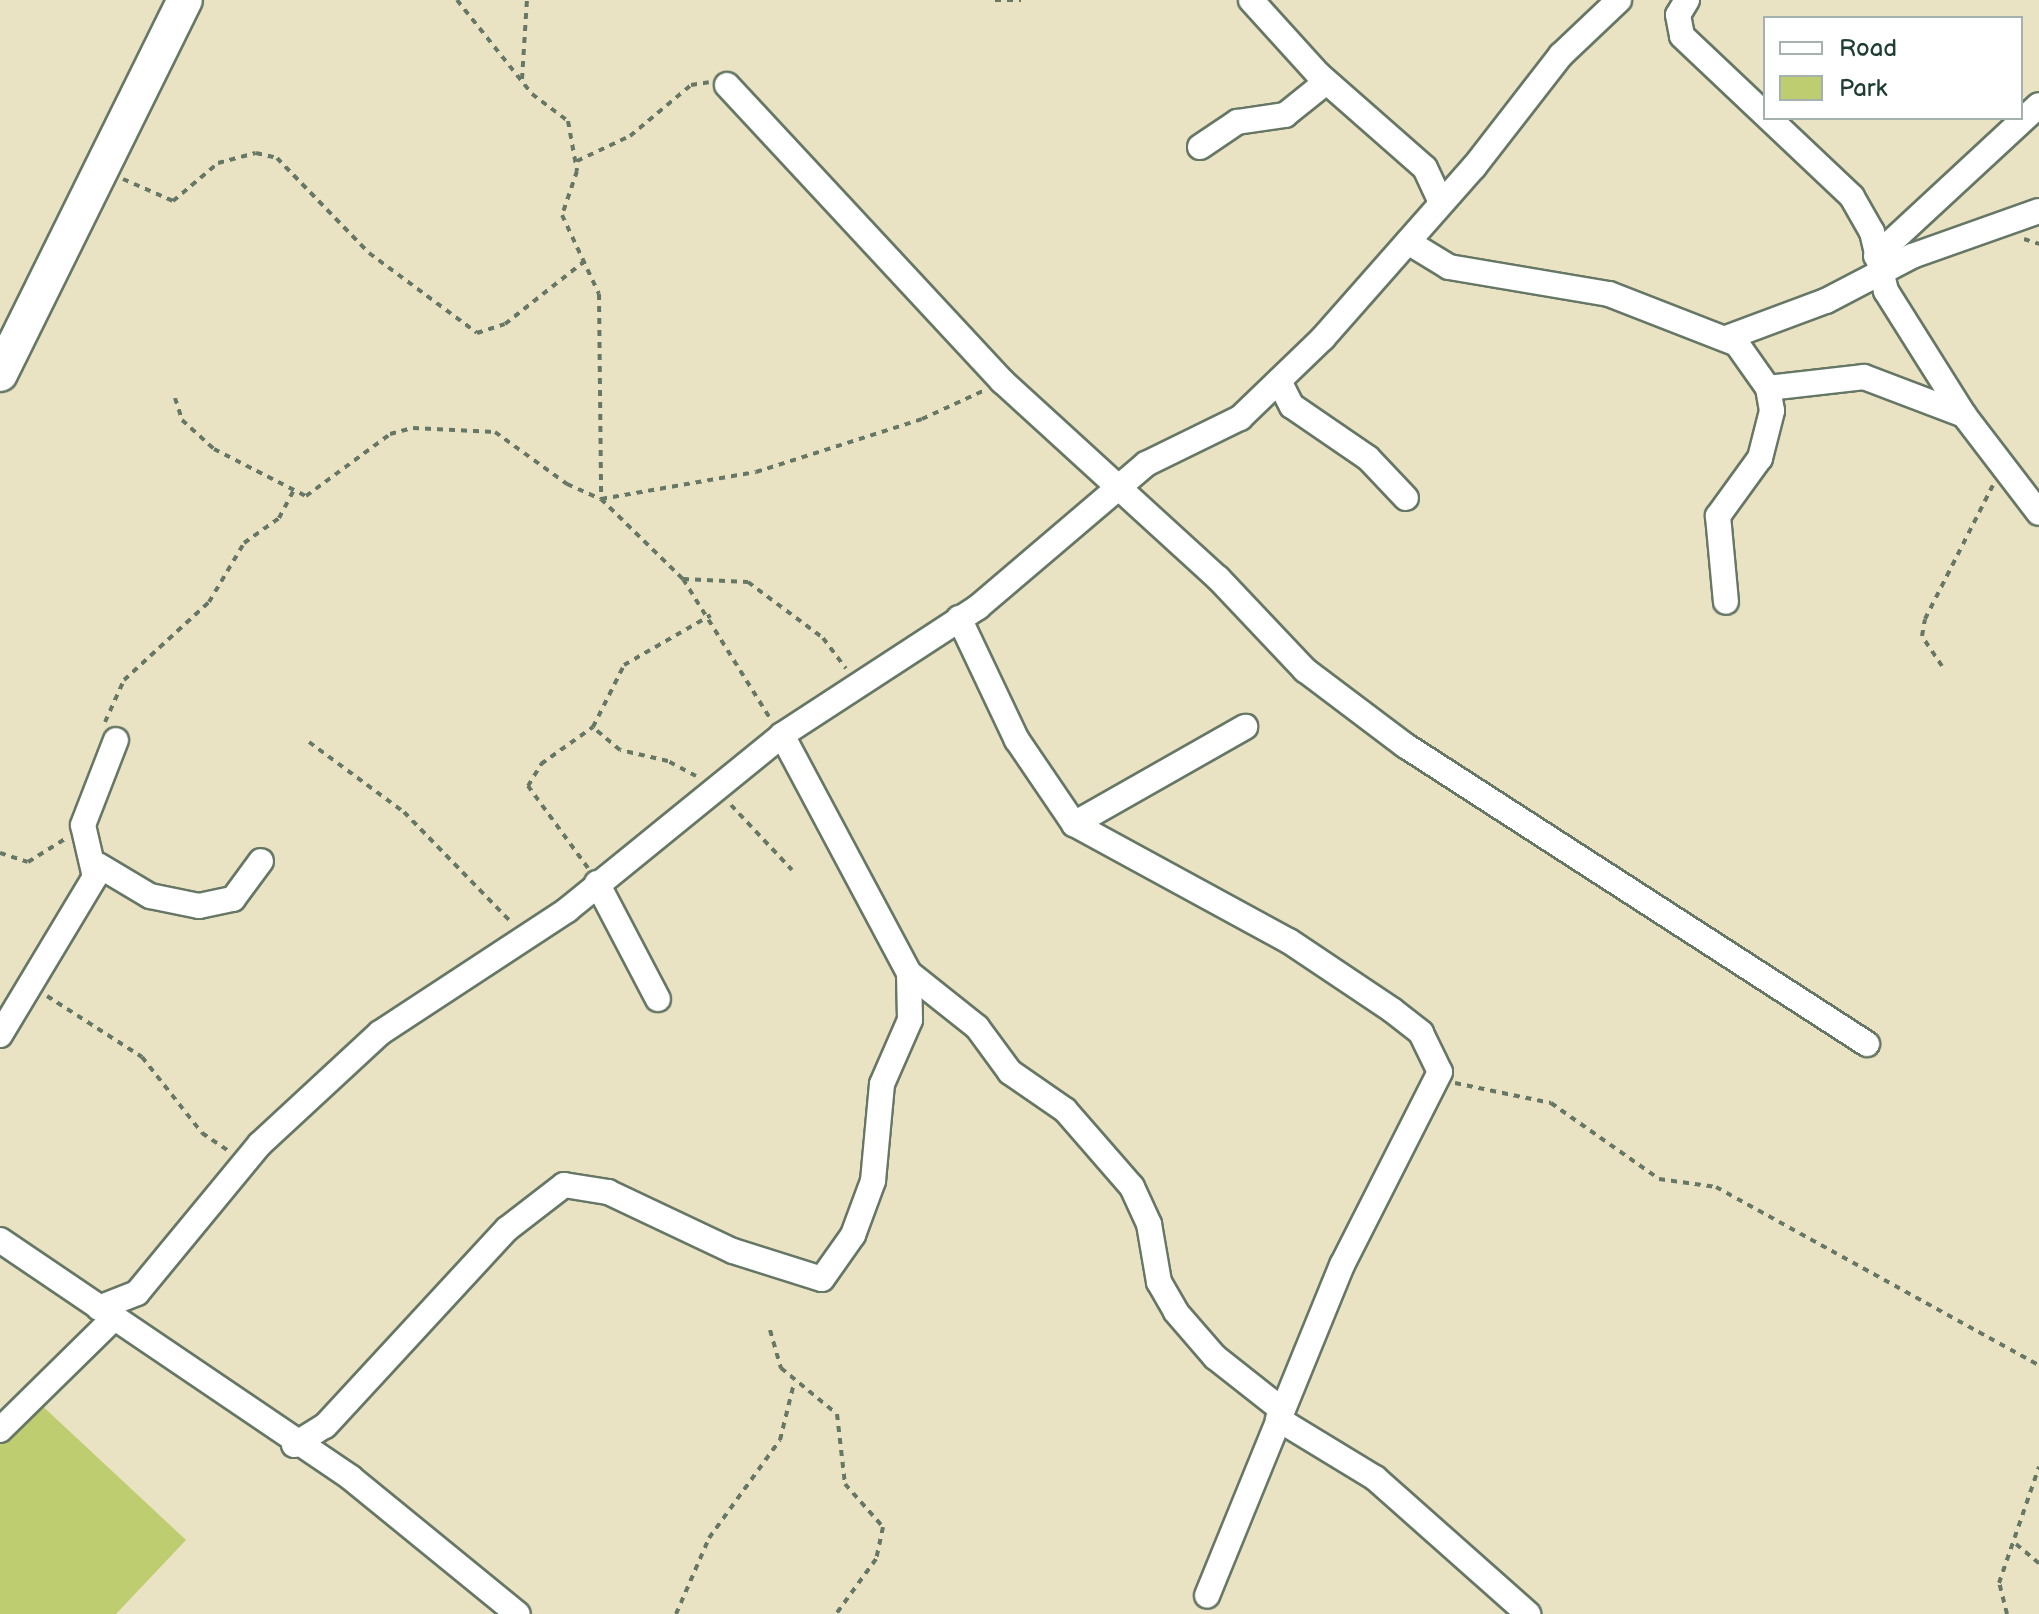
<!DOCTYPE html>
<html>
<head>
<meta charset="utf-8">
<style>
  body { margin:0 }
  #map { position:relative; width:2039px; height:1614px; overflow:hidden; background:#eae3c3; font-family:"Balsamiq Sans",sans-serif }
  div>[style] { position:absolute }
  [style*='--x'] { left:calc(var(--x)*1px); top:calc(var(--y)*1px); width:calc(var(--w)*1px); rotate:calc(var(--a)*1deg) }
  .green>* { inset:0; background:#becd70 }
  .path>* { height:4px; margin-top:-2px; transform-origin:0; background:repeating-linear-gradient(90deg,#676 0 6px,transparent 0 12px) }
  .roads { filter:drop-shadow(2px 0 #676) drop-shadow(-2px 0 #676) drop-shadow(0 2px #676) drop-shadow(0 -2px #676) }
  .minor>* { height:24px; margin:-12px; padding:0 12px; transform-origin:12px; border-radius:12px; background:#fff }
  .highway>* { height:34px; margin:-17px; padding:0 17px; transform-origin:17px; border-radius:17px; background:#fff }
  span { translate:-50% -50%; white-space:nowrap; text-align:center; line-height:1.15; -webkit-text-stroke:8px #fff; paint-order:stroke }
  .legend { position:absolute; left:1763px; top:16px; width:260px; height:104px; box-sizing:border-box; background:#fff; border:2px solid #a5b1ae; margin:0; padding:10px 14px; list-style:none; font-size:24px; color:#1f3d34 }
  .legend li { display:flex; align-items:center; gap:16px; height:40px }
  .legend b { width:40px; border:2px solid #a5b1ae }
</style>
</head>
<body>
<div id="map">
  <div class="green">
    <div style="clip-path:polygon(36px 1400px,186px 1540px,116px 1614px,0 1614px,0 1438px)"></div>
  </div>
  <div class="path">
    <div style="--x:457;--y:0;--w:120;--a:51.4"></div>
    <div style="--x:532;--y:94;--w:45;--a:36.9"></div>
    <div style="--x:568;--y:121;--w:51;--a:79.8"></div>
    <div style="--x:577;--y:171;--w:46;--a:108.8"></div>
    <div style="--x:562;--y:215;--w:87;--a:64.9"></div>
    <div style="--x:599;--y:294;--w:205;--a:89.4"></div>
    <div style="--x:601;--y:499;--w:157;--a:-9.9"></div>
    <div style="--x:756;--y:472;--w:174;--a:-17.7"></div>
    <div style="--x:922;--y:419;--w:67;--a:-24.7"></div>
    <div style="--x:995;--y:0;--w:26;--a:0"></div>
    <div style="--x:522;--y:79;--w:79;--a:-86.4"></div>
    <div style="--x:577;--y:161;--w:59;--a:-25.3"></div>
    <div style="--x:630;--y:136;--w:80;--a:-39.9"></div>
    <div style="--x:691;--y:85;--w:18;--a:-9"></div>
    <div style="--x:123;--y:179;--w:55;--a:23.7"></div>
    <div style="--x:173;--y:201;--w:59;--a:-40.2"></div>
    <div style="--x:218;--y:163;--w:39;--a:-15"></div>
    <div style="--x:256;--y:153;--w:22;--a:13"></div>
    <div style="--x:277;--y:158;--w:132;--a:45.9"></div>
    <div style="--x:369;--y:253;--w:134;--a:36.5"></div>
    <div style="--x:477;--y:333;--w:29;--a:-18"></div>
    <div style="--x:505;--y:324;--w:103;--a:-38.3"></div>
    <div style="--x:2024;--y:239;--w:16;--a:18"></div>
    <div style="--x:175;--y:398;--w:23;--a:72"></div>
    <div style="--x:182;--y:420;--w:43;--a:42.2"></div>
    <div style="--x:214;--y:449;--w:103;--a:27.1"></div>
    <div style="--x:306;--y:496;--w:104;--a:-36.4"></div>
    <div style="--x:390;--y:434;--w:24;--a:-15"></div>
    <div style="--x:413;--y:428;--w:82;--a:2.8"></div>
    <div style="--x:495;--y:432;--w:89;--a:35.8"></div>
    <div style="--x:567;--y:484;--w:37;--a:24"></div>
    <div style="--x:601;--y:499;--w:115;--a:44.3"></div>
    <div style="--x:683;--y:579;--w:166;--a:58"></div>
    <div style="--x:683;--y:579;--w:65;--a:2.6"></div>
    <div style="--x:748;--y:582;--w:94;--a:36.7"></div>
    <div style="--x:823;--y:638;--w:38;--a:53"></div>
    <div style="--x:1942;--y:666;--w:36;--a:-124"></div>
    <div style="--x:1922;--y:636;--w:17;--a:-80"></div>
    <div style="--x:1925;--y:619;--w:150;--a:-63.1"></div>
    <div style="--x:105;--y:722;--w:46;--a:-65.7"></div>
    <div style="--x:124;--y:680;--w:115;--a:-42.5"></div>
    <div style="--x:209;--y:602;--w:69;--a:-59.3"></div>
    <div style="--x:244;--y:543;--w:43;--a:-35.5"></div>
    <div style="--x:279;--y:518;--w:30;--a:-62"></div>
    <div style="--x:309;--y:742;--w:118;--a:36.4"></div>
    <div style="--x:404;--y:812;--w:155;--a:45.8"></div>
    <div style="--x:696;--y:776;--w:32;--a:-152"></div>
    <div style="--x:668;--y:761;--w:49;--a:-167.1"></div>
    <div style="--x:620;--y:750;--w:35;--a:-140"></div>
    <div style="--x:593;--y:727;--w:69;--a:-63.4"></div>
    <div style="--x:624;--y:665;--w:100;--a:-29.9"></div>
    <div style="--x:731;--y:805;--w:89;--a:46.8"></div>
    <div style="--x:0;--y:853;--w:29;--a:18"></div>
    <div style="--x:28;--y:862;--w:44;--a:-31.9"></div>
    <div style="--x:588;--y:868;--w:102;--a:-126.2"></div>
    <div style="--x:528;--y:786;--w:26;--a:-59"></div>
    <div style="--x:541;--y:764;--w:64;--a:-35.4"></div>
    <div style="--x:47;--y:996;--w:113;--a:32.7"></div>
    <div style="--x:142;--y:1057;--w:97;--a:51.7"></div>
    <div style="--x:202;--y:1133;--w:32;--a:34"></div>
    <div style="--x:1455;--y:1083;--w:98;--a:11.8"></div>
    <div style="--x:1551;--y:1103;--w:132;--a:35.1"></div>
    <div style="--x:1659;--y:1179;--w:58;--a:8"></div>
    <div style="--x:1716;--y:1187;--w:369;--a:28.9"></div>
    <div style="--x:770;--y:1330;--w:40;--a:74"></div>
    <div style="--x:781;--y:1368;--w:72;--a:39.4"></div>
    <div style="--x:837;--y:1414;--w:70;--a:83.5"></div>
    <div style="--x:845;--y:1484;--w:57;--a:48.5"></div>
    <div style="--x:883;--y:1527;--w:33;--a:102"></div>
    <div style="--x:876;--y:1559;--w:68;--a:126"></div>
    <div style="--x:2016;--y:1544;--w:30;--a:40"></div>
    <div style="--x:676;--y:1614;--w:83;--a:-66.5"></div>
    <div style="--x:709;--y:1538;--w:121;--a:-54.1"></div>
    <div style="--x:780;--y:1440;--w:59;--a:-76.2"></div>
    <div style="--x:2007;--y:1614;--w:32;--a:-104"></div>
    <div style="--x:1999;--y:1583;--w:123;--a:-71"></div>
  </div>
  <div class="roads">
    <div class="minor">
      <div style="--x:1251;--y:0;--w:100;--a:47.8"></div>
      <div style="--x:1318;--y:74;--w:142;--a:41.3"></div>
      <div style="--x:1425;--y:168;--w:38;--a:65"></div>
      <div style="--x:1687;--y:0;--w:17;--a:121"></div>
      <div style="--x:1678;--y:15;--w:21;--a:79"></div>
      <div style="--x:1682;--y:36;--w:234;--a:43.4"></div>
      <div style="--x:1852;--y:197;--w:40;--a:60.3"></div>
      <div style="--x:1872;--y:232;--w:61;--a:76.7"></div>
      <div style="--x:1886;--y:291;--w:146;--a:57.8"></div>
      <div style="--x:1964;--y:415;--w:123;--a:52.6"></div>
      <div style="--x:727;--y:85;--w:404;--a:47.1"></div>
      <div style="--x:1002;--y:381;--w:292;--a:42.4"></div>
      <div style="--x:1218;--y:578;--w:127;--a:46.6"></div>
      <div style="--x:1305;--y:670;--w:126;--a:37"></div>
      <div style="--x:1406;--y:746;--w:549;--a:32.88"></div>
      <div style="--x:1200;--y:147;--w:45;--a:-34"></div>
      <div style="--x:1237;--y:122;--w:49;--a:-8.3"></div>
      <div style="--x:1285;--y:115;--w:53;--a:-38.8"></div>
      <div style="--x:1408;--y:242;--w:48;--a:31.4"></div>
      <div style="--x:1449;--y:267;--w:162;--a:9.6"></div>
      <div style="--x:1609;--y:294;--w:137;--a:21.3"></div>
      <div style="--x:1737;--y:344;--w:54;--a:54.8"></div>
      <div style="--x:1768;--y:388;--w:23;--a:80"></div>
      <div style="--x:1772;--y:411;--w:49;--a:104.3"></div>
      <div style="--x:1760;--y:458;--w:72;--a:125.9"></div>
      <div style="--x:1718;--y:516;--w:86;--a:84.7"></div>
      <div style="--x:1876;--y:256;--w:222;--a:-42.8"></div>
      <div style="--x:1729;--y:337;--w:103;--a:-20.4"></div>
      <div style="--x:1826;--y:301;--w:97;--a:-27.6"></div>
      <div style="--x:1912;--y:256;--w:135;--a:-19.5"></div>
      <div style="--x:1279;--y:381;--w:28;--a:63"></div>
      <div style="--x:1292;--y:406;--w:92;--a:34.4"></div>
      <div style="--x:1368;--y:458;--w:55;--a:46.5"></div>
      <div style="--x:1768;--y:388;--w:97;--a:-6.5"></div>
      <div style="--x:1864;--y:377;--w:107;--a:20.8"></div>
      <div style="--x:959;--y:618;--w:135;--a:64.6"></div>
      <div style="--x:1017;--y:740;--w:102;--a:55.8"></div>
      <div style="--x:1074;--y:824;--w:245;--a:28.6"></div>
      <div style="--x:1289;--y:941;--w:124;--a:33.8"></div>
      <div style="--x:1392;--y:1010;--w:37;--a:38"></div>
      <div style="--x:1421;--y:1033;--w:43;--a:64"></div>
      <div style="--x:1440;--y:1072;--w:216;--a:116.9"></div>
      <div style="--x:1342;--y:1265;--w:357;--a:112.2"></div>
      <div style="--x:782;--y:735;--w:270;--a:61.9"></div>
      <div style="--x:909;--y:973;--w:87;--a:38.5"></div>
      <div style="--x:977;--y:1027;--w:56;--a:53.7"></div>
      <div style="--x:1010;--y:1072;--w:67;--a:34.6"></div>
      <div style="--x:1065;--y:1110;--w:102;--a:49"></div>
      <div style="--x:1132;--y:1187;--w:41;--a:65.3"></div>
      <div style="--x:1149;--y:1224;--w:59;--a:80.2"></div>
      <div style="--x:1159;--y:1282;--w:34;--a:60"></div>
      <div style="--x:1176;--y:1312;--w:60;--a:49.1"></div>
      <div style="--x:1215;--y:1357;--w:85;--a:38.3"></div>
      <div style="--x:1074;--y:824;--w:197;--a:-29.6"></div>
      <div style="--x:98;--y:865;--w:61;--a:30.8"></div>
      <div style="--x:150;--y:896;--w:50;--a:11.5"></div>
      <div style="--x:199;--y:906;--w:35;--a:-12"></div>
      <div style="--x:233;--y:899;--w:47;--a:-53.6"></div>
      <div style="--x:597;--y:883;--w:131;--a:62.3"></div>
      <div style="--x:0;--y:1035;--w:184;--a:-59"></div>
      <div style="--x:95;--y:877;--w:53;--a:-103"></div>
      <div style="--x:83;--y:825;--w:91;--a:-68.8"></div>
      <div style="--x:0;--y:1240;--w:424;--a:34.1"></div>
      <div style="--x:351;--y:1478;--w:215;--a:39.2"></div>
      <div style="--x:99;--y:1308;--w:41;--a:-21.5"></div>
      <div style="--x:137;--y:1293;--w:193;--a:-50.5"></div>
      <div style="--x:260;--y:1144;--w:163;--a:-42.8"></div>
      <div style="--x:380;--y:1033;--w:224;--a:-33.3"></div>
      <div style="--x:567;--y:910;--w:277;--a:-39.1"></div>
      <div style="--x:782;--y:735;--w:234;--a:-33.1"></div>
      <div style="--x:978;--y:607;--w:221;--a:-40.4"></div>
      <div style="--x:1146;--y:464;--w:105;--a:-26.1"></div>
      <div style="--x:1240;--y:418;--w:115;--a:-43.9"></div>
      <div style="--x:1323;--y:338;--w:228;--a:-48.6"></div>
      <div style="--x:1474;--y:167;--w:142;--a:-52.2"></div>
      <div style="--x:1561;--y:55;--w:80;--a:-43.5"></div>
      <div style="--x:1278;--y:1419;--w:114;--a:31.3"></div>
      <div style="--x:1375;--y:1478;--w:205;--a:41.6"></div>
      <div style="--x:0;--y:1430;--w:160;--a:-44.5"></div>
      <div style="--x:294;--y:1445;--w:36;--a:-32"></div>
      <div style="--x:325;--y:1426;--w:268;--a:-47.3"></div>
      <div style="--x:507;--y:1229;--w:72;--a:-37.7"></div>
      <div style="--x:564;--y:1185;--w:45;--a:9"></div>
      <div style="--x:608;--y:1192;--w:138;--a:25.3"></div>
      <div style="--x:733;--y:1251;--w:93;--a:17.5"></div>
      <div style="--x:822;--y:1279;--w:54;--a:-54.8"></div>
      <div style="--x:853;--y:1235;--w:58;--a:-69.7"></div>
      <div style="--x:873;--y:1181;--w:97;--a:-84.7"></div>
      <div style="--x:882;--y:1084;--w:70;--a:-66.4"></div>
      <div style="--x:910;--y:1020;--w:47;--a:-91.2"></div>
    </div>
    <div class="highway">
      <div style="--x:0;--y:374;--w:417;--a:-63.7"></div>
    </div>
  </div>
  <ul class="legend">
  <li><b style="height:10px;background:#fff"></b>Road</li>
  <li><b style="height:22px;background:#becd70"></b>Park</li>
  </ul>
</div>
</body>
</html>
